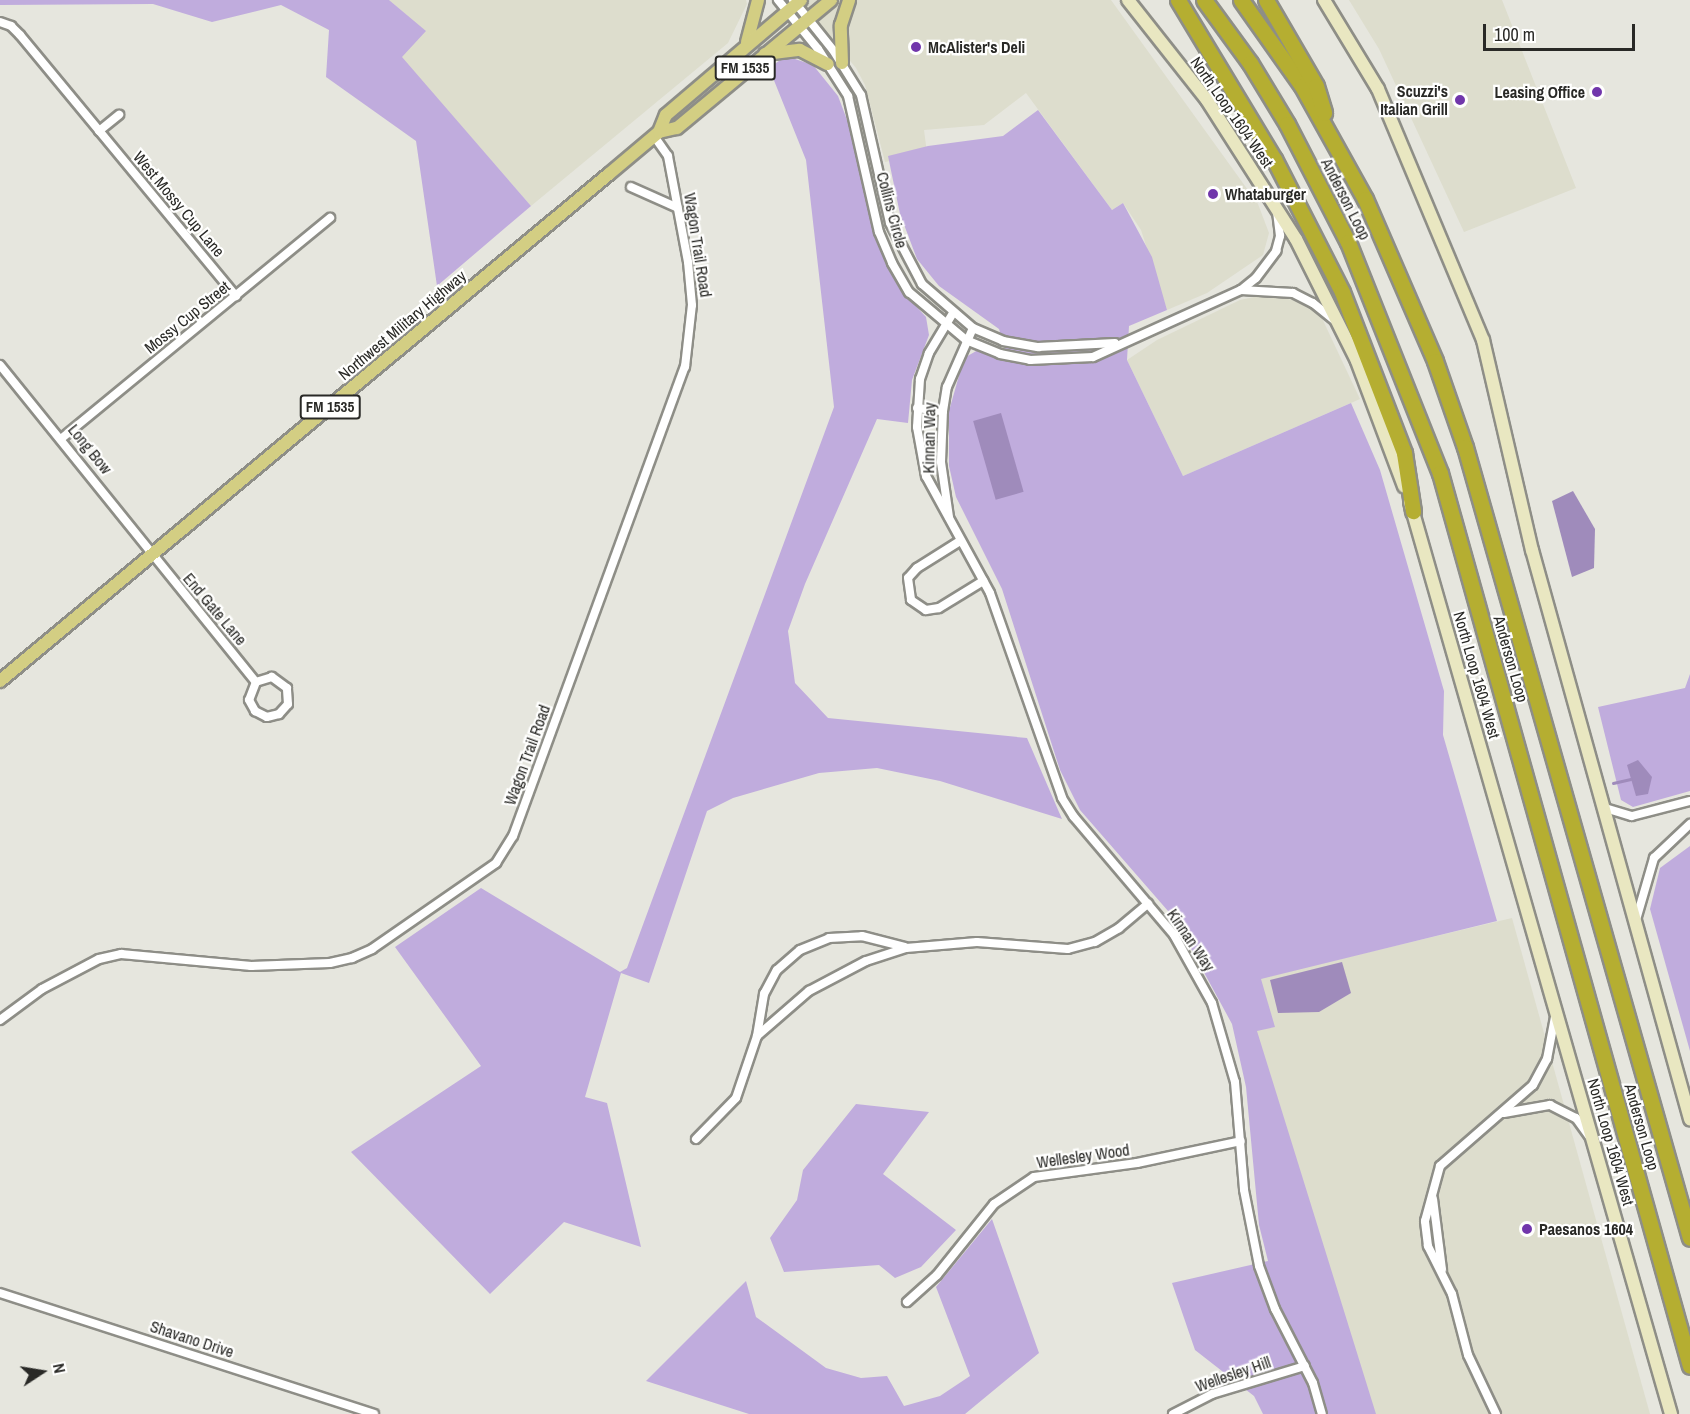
<!DOCTYPE html>
<html>
<head>
<meta charset="utf-8">
<style>
  body { margin:0 }
  #map { position:relative; width:1690px; height:1414px; overflow:hidden; background:#e6e6de; font-family:"Archivo Narrow",sans-serif }
  div>[style] { position:absolute }
  [style*='--x'] { left:calc(var(--x)*1px); top:calc(var(--y)*1px); width:calc(var(--w)*1px); rotate:calc(var(--a)*1deg) }
  .built>* { inset:0; background:#ddddcd }
  .green>* { inset:0; background:#c0acdd }
  .water>* { inset:0; background:#9f8bbb; transform-origin:0 0 }
  .stream>* { height:3px; margin:-1.5px; padding:0 1.5px; transform-origin:1.5px; border-radius:1.5px; background:#9f8bbb }
  .roads { filter:drop-shadow(2px 0 #8e8e87) drop-shadow(-2px 0 #8e8e87) drop-shadow(0 2px #8e8e87) drop-shadow(0 -2px #8e8e87) }
  .street>* { height:8px; margin:-4px; padding:0 4px; transform-origin:4px; border-radius:4px; background:#fff }
  .secondary>* { height:12px; margin:-6px; padding:0 6px; transform-origin:6px; border-radius:6px; background:#e9e7c1 }
  .primary>* { height:12px; margin:-6px; padding:0 6px; transform-origin:6px; border-radius:6px; background:#d3ce83 }
  .highway>* { height:15px; margin:-7.5px; padding:0 7.5px; transform-origin:7.5px; border-radius:7.5px; background:#b5ae31 }
  .dots>* { width:16px; height:16px; translate:-50% -50%; box-sizing:border-box; border:3px solid #fffffe; border-radius:50% }
  span { translate:-50% -50%; white-space:nowrap; text-align:center; line-height:1.15; -webkit-text-stroke:4.5px #fffffe; paint-order:stroke }
  .shield-label span { padding:2px 4px; background:#fffffe; border:2px solid; border-radius:4px; -webkit-text-stroke-width:0 }
  .shield-label { font-size:15px; color:#292926; font-weight:700 }
  .poi-label { font-size:16px; color:#292926; font-weight:700 }
  .left { translate:0 -50%; text-align:left }
  .right { translate:-100% -50%; text-align:right }
  .street-label { font-size:16px; color:#292926 }
  .north { position:absolute; left:12px; top:1342px; width:60px; height:60px; -webkit-text-stroke:4px #fffffe; paint-order:stroke; rotate:78deg; font-size:16px; font-weight:700; line-height:24px; text-align:center; color:#292926 }
  .north::after { content:''; display:block; margin:auto; width:21px; height:27px; background:#292926; clip-path:polygon(50% 0,100% 100%,50% 72%,0 100%) }
  .scale { position:absolute; left:1483px; top:24px; width:152px; height:27px; box-sizing:border-box; border:3px solid #292926; border-top:0; padding-left:8px; font-size:18px; line-height:21px; white-space:nowrap; color:#292926; -webkit-text-stroke:4px #fffffe; paint-order:stroke }
</style>
</head>
<body>
<div id="map">
  <div class="built">
    <div style="clip-path:polygon(389px 0,746px 0,747px 4px,728px 43px,531px 206px,401px 57px,425px 31px)"></div>
    <div style="clip-path:polygon(799px 0,1111px 0,1258px 204px,1269px 233px,1263px 255px,1207px 293px,1167px 310px,1141px 230px,1123px 203px,1112px 210px,1026px 93px,984px 125px,924px 130px,927px 153px,885px 162px,865px 85px,856px 68px)"></div>
    <div style="clip-path:polygon(1349px 0,1502px 0,1576px 188px,1464px 232px,1379px 49px)"></div>
    <div style="clip-path:polygon(1268px 294px,1304px 303px,1320px 314px,1360px 399px,1183px 476px,1127px 360px,1157px 340px,1240px 300px)"></div>
    <div style="clip-path:polygon(1512px 918px,1650px 1414px,1362px 1414px,1236px 984px)"></div>
  </div>
  <div class="green">
    <div style="clip-path:polygon(0 0,389px 0,426px 31px,402px 57px,531px 206px,437px 286px,416px 141px,326px 77px,329px 30px,281px 5px,212px 22px,153px 4px,0 5px)"></div>
    <div style="clip-path:polygon(786px 56px,813px 65px,838px 96px,855px 141px,873px 230px,885px 260px,899px 288px,926px 317px,929px 335px,912px 380px,908px 423px,877px 419px,805px 584px,788px 631px,795px 683px,828px 718px,1027px 738px,1062px 819px,940px 781px,877px 768px,819px 773px,733px 798px,707px 811px,649px 983px,621px 973px,585px 1097px,607px 1103px,641px 1247px,564px 1222px,490px 1294px,351px 1152px,481px 1066px,395px 947px,481px 888px,620px 972px,627px 968px,834px 407px,806px 160px,769px 68px)"></div>
    <div style="clip-path:polygon(1038px 110px,1112px 210px,1123px 203px,1152px 257px,1167px 310px,1129px 326px,1127px 360px,1183px 476px,1351px 403px,1380px 470px,1444px 691px,1443px 735px,1497px 921px,1261px 979px,1275px 1027px,1257px 1031px,1376px 1414px,1263px 1414px,1254px 1396px,1195px 1350px,1172px 1283px,1268px 1261px,1259px 1225px,1246px 1087px,1232px 1024px,1175px 919px,1080px 810px,1060px 770px,1002px 589px,956px 497px,949px 466px,949px 411px,964px 358px,978px 350px,1008px 359px,999px 329px,939px 286px,917px 259px,900px 214px,888px 156px,928px 146px,1003px 136px)"></div>
    <div style="clip-path:polygon(1690px 674px,1690px 791px,1633px 807px,1621px 800px,1598px 707px,1685px 688px)"></div>
    <div style="clip-path:polygon(1690px 846px,1690px 1051px,1650px 909px,1660px 868px)"></div>
    <div style="clip-path:polygon(856px 1104px,929px 1112px,883px 1174px,956px 1230px,921px 1267px,895px 1278px,879px 1265px,784px 1272px,770px 1238px,797px 1200px,803px 1170px)"></div>
    <div style="clip-path:polygon(992px 1219px,1039px 1353px,965px 1414px,749px 1414px,646px 1381px,746px 1281px,756px 1317px,826px 1368px,861px 1378px,887px 1376px,904px 1406px,940px 1396px,970px 1376px,936px 1287px)"></div>
  </div>
  <div class="water">
    <div style="left:1001px;top:413px;width:82px;height:29px;rotate:74deg"></div>
    <div style="clip-path:polygon(1573px 491px,1595px 529px,1594px 568px,1572px 577px,1552px 501px)"></div>
    <div style="clip-path:polygon(1638px 760px,1652px 777px,1648px 794px,1636px 796px,1627px 765px)"></div>
    <div style="clip-path:polygon(1342px 962px,1351px 993px,1319px 1012px,1278px 1013px,1270px 980px)"></div>
  </div>
  <div class="stream">
    <div style="--x:1613;--y:783;--w:18;--a:-13"></div>
  </div>
  <div class="roads">
    <div class="street">
      <div style="--x:778;--y:0;--w:63;--a:50.8"></div>
      <div style="--x:818;--y:49;--w:56;--a:57.4"></div>
      <div style="--x:848;--y:96;--w:139;--a:77.2"></div>
      <div style="--x:879;--y:232;--w:34;--a:67"></div>
      <div style="--x:892;--y:263;--w:34;--a:60"></div>
      <div style="--x:909;--y:292;--w:75;--a:40.1"></div>
      <div style="--x:966;--y:340;--w:37;--a:22"></div>
      <div style="--x:1000;--y:354;--w:31;--a:11"></div>
      <div style="--x:1030;--y:360;--w:63;--a:-2.7"></div>
      <div style="--x:1093;--y:357;--w:162;--a:-24.4"></div>
      <div style="--x:1241;--y:290;--w:19;--a:-39"></div>
      <div style="--x:1256;--y:278;--w:34;--a:-53"></div>
      <div style="--x:1276;--y:251;--w:16;--a:-75"></div>
      <div style="--x:1280;--y:236;--w:23;--a:-97"></div>
      <div style="--x:793;--y:0;--w:64;--a:51.3"></div>
      <div style="--x:833;--y:50;--w:53;--a:58.1"></div>
      <div style="--x:861;--y:95;--w:131;--a:77.2"></div>
      <div style="--x:890;--y:223;--w:69;--a:62.3"></div>
      <div style="--x:922;--y:284;--w:67;--a:40.8"></div>
      <div style="--x:973;--y:328;--w:33;--a:23"></div>
      <div style="--x:1003;--y:341;--w:36;--a:10"></div>
      <div style="--x:1038;--y:347;--w:77;--a:-3"></div>
      <div style="--x:0;--y:22;--w:12;--a:20"></div>
      <div style="--x:11;--y:26;--w:13;--a:45"></div>
      <div style="--x:20;--y:35;--w:339;--a:50.4"></div>
      <div style="--x:99;--y:131;--w:26;--a:-39"></div>
      <div style="--x:631;--y:187;--w:51;--a:24.1"></div>
      <div style="--x:1241;--y:290;--w:52;--a:3.3"></div>
      <div style="--x:1293;--y:293;--w:22;--a:27"></div>
      <div style="--x:1313;--y:303;--w:27;--a:39"></div>
      <div style="--x:953;--y:313;--w:47;--a:121"></div>
      <div style="--x:929;--y:353;--w:28;--a:109"></div>
      <div style="--x:920;--y:379;--w:48;--a:93.6"></div>
      <div style="--x:917;--y:427;--w:50;--a:79.6"></div>
      <div style="--x:926;--y:476;--w:133;--a:61.3"></div>
      <div style="--x:990;--y:593;--w:217;--a:70.6"></div>
      <div style="--x:1062;--y:798;--w:22;--a:58"></div>
      <div style="--x:1074;--y:817;--w:155;--a:49.7"></div>
      <div style="--x:1174;--y:935;--w:78;--a:60.8"></div>
      <div style="--x:1212;--y:1003;--w:82;--a:73.8"></div>
      <div style="--x:1235;--y:1082;--w:108;--a:85.2"></div>
      <div style="--x:1244;--y:1190;--w:77;--a:78.8"></div>
      <div style="--x:1259;--y:1266;--w:46;--a:69.6"></div>
      <div style="--x:1275;--y:1309;--w:83;--a:62.8"></div>
      <div style="--x:1313;--y:1383;--w:32;--a:74"></div>
      <div style="--x:0;--y:365;--w:407;--a:51.1"></div>
      <div style="--x:256;--y:682;--w:19;--a:111"></div>
      <div style="--x:249;--y:700;--w:13;--a:61"></div>
      <div style="--x:255;--y:711;--w:13;--a:27"></div>
      <div style="--x:267;--y:717;--w:12;--a:-14"></div>
      <div style="--x:279;--y:714;--w:13;--a:-48"></div>
      <div style="--x:288;--y:704;--w:16;--a:-94"></div>
      <div style="--x:287;--y:688;--w:19;--a:-144"></div>
      <div style="--x:272;--y:677;--w:17;--a:163"></div>
      <div style="--x:917;--y:408;--w:26;--a:7"></div>
      <div style="--x:62;--y:438;--w:347;--a:-39.4"></div>
      <div style="--x:949;--y:517;--w:56;--a:-98.3"></div>
      <div style="--x:941;--y:462;--w:51;--a:-87.8"></div>
      <div style="--x:943;--y:411;--w:24;--a:-81"></div>
      <div style="--x:947;--y:387;--w:64;--a:-66.2"></div>
      <div style="--x:960;--y:541;--w:51;--a:147.9"></div>
      <div style="--x:917;--y:568;--w:13;--a:132"></div>
      <div style="--x:908;--y:578;--w:22;--a:82"></div>
      <div style="--x:911;--y:600;--w:18;--a:34"></div>
      <div style="--x:926;--y:610;--w:13;--a:-9"></div>
      <div style="--x:939;--y:608;--w:52;--a:-31.5"></div>
      <div style="--x:1605;--y:808;--w:28;--a:17"></div>
      <div style="--x:1632;--y:816;--w:60;--a:-14.5"></div>
      <div style="--x:1636;--y:920;--w:65;--a:-73.8"></div>
      <div style="--x:1654;--y:858;--w:50;--a:-43.4"></div>
      <div style="--x:0;--y:1020;--w:52;--a:-36.4"></div>
      <div style="--x:42;--y:989;--w:64;--a:-27.8"></div>
      <div style="--x:99;--y:959;--w:23;--a:-13"></div>
      <div style="--x:121;--y:954;--w:131;--a:5.3"></div>
      <div style="--x:251;--y:966;--w:79;--a:-2.2"></div>
      <div style="--x:330;--y:963;--w:23;--a:-13"></div>
      <div style="--x:352;--y:958;--w:22;--a:-24"></div>
      <div style="--x:372;--y:949;--w:151;--a:-34.7"></div>
      <div style="--x:496;--y:863;--w:32;--a:-58"></div>
      <div style="--x:513;--y:836;--w:500;--a:-69.9"></div>
      <div style="--x:685;--y:367;--w:62;--a:-83.6"></div>
      <div style="--x:692;--y:305;--w:43;--a:-95.3"></div>
      <div style="--x:688;--y:262;--w:108;--a:-100.7"></div>
      <div style="--x:668;--y:156;--w:24;--a:-125"></div>
      <div style="--x:757;--y:1036;--w:69;--a:-40.9"></div>
      <div style="--x:809;--y:991;--w:64;--a:-27.8"></div>
      <div style="--x:866;--y:961;--w:42;--a:-18"></div>
      <div style="--x:906;--y:948;--w:71;--a:-4.8"></div>
      <div style="--x:977;--y:942;--w:91;--a:4.4"></div>
      <div style="--x:1068;--y:949;--w:28;--a:-15"></div>
      <div style="--x:1095;--y:942;--w:28;--a:-30"></div>
      <div style="--x:1119;--y:928;--w:38;--a:-40"></div>
      <div style="--x:1504;--y:1113;--w:47;--a:-9.9"></div>
      <div style="--x:1550;--y:1105;--w:29;--a:27"></div>
      <div style="--x:1576;--y:1118;--w:22;--a:54"></div>
      <div style="--x:696;--y:1139;--w:57;--a:-45.7"></div>
      <div style="--x:736;--y:1098;--w:65;--a:-71.3"></div>
      <div style="--x:757;--y:1036;--w:43;--a:-80.5"></div>
      <div style="--x:764;--y:994;--w:27;--a:-62"></div>
      <div style="--x:777;--y:970;--w:30;--a:-41"></div>
      <div style="--x:800;--y:950;--w:31;--a:-22"></div>
      <div style="--x:829;--y:938;--w:33;--a:-3"></div>
      <div style="--x:862;--y:936;--w:44;--a:14.3"></div>
      <div style="--x:1433;--y:1199;--w:71;--a:82.7"></div>
      <div style="--x:0;--y:1293;--w:393;--a:17.9"></div>
      <div style="--x:907;--y:1302;--w:40;--a:-42"></div>
      <div style="--x:937;--y:1275;--w:91;--a:-51.2"></div>
      <div style="--x:994;--y:1204;--w:48;--a:-34"></div>
      <div style="--x:1034;--y:1177;--w:104;--a:-7.7"></div>
      <div style="--x:1137;--y:1163;--w:106;--a:-11.9"></div>
      <div style="--x:1173;--y:1414;--w:44;--a:-27.1"></div>
      <div style="--x:1212;--y:1394;--w:97;--a:-16.8"></div>
      <div style="--x:1496;--y:1414;--w:65;--a:-115.4"></div>
      <div style="--x:1468;--y:1355;--w:63;--a:-104.7"></div>
      <div style="--x:1452;--y:1294;--w:54;--a:-116.6"></div>
      <div style="--x:1428;--y:1246;--w:25;--a:-97"></div>
      <div style="--x:1425;--y:1221;--w:57;--a:-74.7"></div>
      <div style="--x:1440;--y:1166;--w:123;--a:-41.1"></div>
      <div style="--x:1533;--y:1085;--w:30;--a:-62"></div>
      <div style="--x:1547;--y:1059;--w:43;--a:-79.2"></div>
    </div>
    <div class="secondary">
      <div style="--x:1128;--y:0;--w:127;--a:51.7"></div>
      <div style="--x:1207;--y:100;--w:165;--a:57.4"></div>
      <div style="--x:1296;--y:239;--w:136;--a:63.4"></div>
      <div style="--x:1357;--y:361;--w:134;--a:69.4"></div>
      <div style="--x:1324;--y:0;--w:104;--a:58.8"></div>
      <div style="--x:1378;--y:89;--w:272;--a:67.3"></div>
      <div style="--x:1483;--y:340;--w:216;--a:76.9"></div>
      <div style="--x:1532;--y:550;--w:591;--a:74.48"></div>
      <div style="--x:1410;--y:502;--w:949;--a:74.03"></div>
    </div>
    <div class="primary">
      <div style="--x:747;--y:42;--w:43;--a:-75.3"></div>
      <div style="--x:765;--y:54;--w:35;--a:-7"></div>
      <div style="--x:800;--y:50;--w:31;--a:27"></div>
      <div style="--x:842;--y:63;--w:38;--a:-92"></div>
      <div style="--x:841;--y:25;--w:26;--a:-72"></div>
      <div style="--x:659;--y:132;--w:18;--a:-13"></div>
      <div style="--x:677;--y:128;--w:200;--a:-39.7"></div>
      <div style="--x:0;--y:681;--w:792;--a:-39.78"></div>
      <div style="--x:609;--y:174;--w:65;--a:-40"></div>
      <div style="--x:659;--y:132;--w:18;--a:-68"></div>
      <div style="--x:666;--y:115;--w:177;--a:-40.4"></div>
    </div>
    <div class="highway">
      <div style="--x:1178;--y:0;--w:186;--a:58.9"></div>
      <div style="--x:1274;--y:159;--w:149;--a:62.9"></div>
      <div style="--x:1342;--y:292;--w:173;--a:68.9"></div>
      <div style="--x:1404;--y:453;--w:59;--a:81.2"></div>
      <div style="--x:1204;--y:0;--w:78;--a:53.9"></div>
      <div style="--x:1250;--y:63;--w:71;--a:58.8"></div>
      <div style="--x:1287;--y:124;--w:133;--a:62.7"></div>
      <div style="--x:1348;--y:242;--w:249;--a:68.3"></div>
      <div style="--x:1440;--y:473;--w:927;--a:74.36"></div>
      <div style="--x:1241;--y:0;--w:105;--a:54.7"></div>
      <div style="--x:1302;--y:86;--w:129;--a:60.9"></div>
      <div style="--x:1365;--y:199;--w:176;--a:66.6"></div>
      <div style="--x:1435;--y:361;--w:91;--a:70.8"></div>
      <div style="--x:1465;--y:447;--w:822;--a:74.12"></div>
      <div style="--x:1266;--y:0;--w:99;--a:59.8"></div>
      <div style="--x:1316;--y:86;--w:28;--a:73"></div>
    </div>
  </div>
  <div class="dots">
    <div style="left:916px;top:47px;background:#7136ab"></div>
    <div style="left:1597px;top:92px;background:#7136ab"></div>
    <div style="left:1460px;top:100px;background:#7136ab"></div>
    <div style="left:1213px;top:194px;background:#7136ab"></div>
    <div style="left:1527px;top:1229px;background:#7136ab"></div>
  </div>
  <div class="shield-label">
    <span style="left:745px;top:68px">FM 1535</span>
    <span style="left:330px;top:407px">FM 1535</span>
  </div>
  <div class="poi-label">
    <span class="left" style="left:928px;top:47px">McAlister's Deli</span>
    <span class="right" style="left:1448px;top:100px">Scuzzi's<br>Italian Grill</span>
    <span class="right" style="left:1585px;top:92px">Leasing Office</span>
    <span class="left" style="left:1225px;top:194px">Whataburger</span>
    <span class="left" style="left:1539px;top:1229px">Paesanos 1604</span>
  </div>
  <div class="street-label">
    <span style="left:1232px;top:112px;rotate:55deg">North Loop 1604 West</span>
    <span style="left:1346px;top:199px;rotate:63deg">Anderson Loop</span>
    <span style="left:179px;top:204px;rotate:50deg">West Mossy Cup Lane</span>
    <span style="left:892px;top:210px;rotate:75deg">Collins Circle</span>
    <span style="left:698px;top:245px;rotate:81deg">Wagon Trail Road</span>
    <span style="left:187px;top:317px;rotate:-39deg">Mossy Cup Street</span>
    <span style="left:402px;top:325px;rotate:-40deg">Northwest Military Highway</span>
    <span style="left:929px;top:438px;rotate:-89deg">Kinnan Way</span>
    <span style="left:90px;top:449px;rotate:51deg">Long Bow</span>
    <span style="left:215px;top:609px;rotate:50deg">End Gate Lane</span>
    <span style="left:1511px;top:659px;rotate:74deg">Anderson Loop</span>
    <span style="left:1477px;top:675px;rotate:74deg">North Loop 1604 West</span>
    <span style="left:527px;top:755px;rotate:-70deg">Wagon Trail Road</span>
    <span style="left:1191px;top:940px;rotate:56deg">Kinnan Way</span>
    <span style="left:1642px;top:1127px;rotate:74deg">Anderson Loop</span>
    <span style="left:1611px;top:1142px;rotate:74deg">North Loop 1604 West</span>
    <span style="left:1083px;top:1156px;rotate:-8deg">Wellesley Wood</span>
    <span style="left:192px;top:1339px;rotate:18deg">Shavano Drive</span>
    <span style="left:1233px;top:1374px;rotate:-19deg">Wellesley Hill</span>
  </div>
  <div class="north">N</div>
  <div class="scale">100 m</div>
</div>
</body>
</html>
